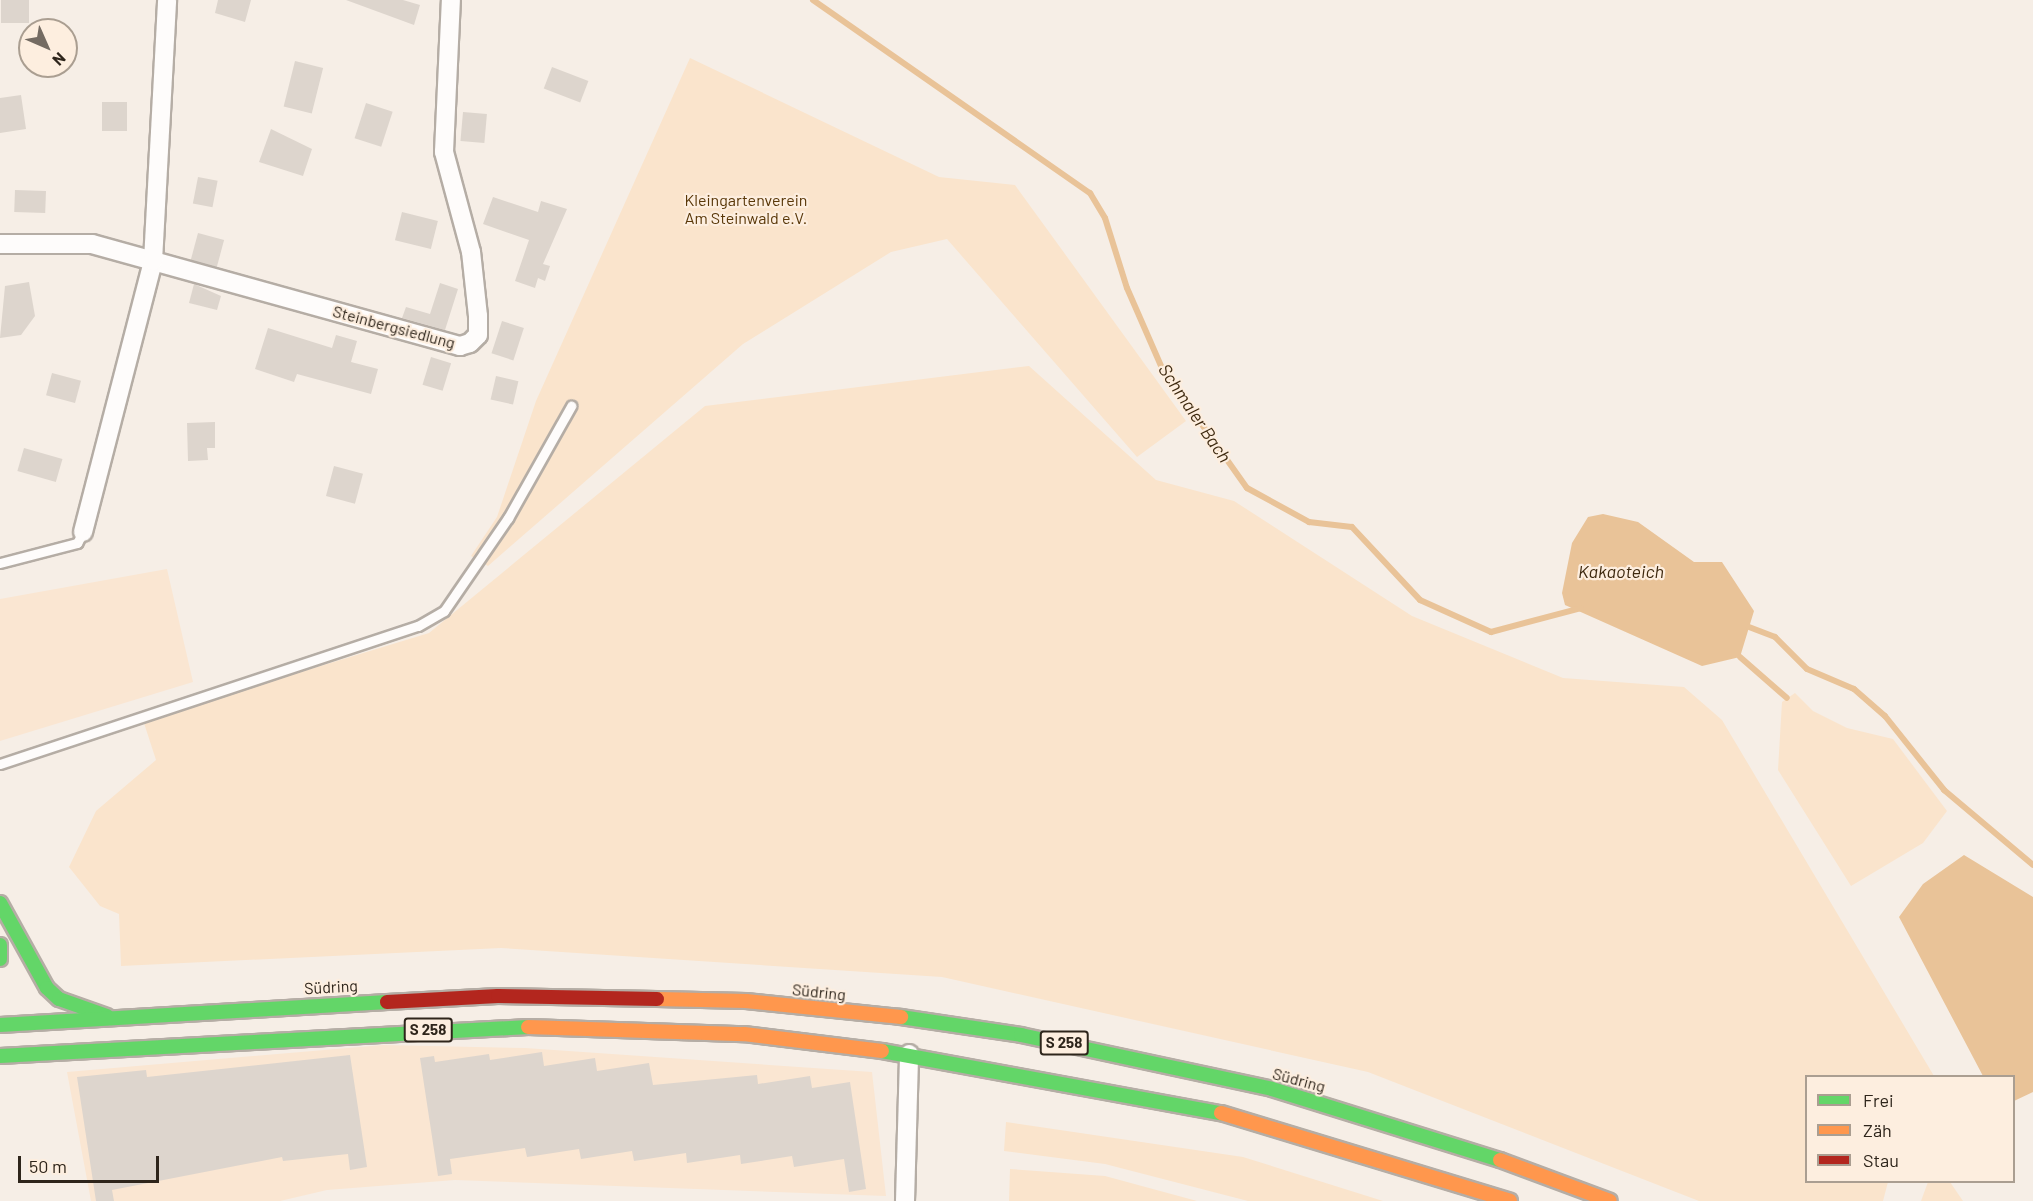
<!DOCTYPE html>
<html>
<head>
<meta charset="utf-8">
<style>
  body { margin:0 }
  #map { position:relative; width:2033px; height:1201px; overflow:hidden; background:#f6eee6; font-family:Barlow,sans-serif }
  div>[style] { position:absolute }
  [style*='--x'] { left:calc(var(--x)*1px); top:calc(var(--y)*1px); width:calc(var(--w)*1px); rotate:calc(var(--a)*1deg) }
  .built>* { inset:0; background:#fae6d2 }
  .green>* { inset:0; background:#fae4cc }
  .water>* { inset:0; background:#e9c398 }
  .stream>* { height:6px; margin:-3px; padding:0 3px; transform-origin:3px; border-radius:3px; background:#e9c398 }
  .building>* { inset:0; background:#ddd5cd; transform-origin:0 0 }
  .roads { filter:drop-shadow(2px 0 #b5ada5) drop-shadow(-2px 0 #b5ada5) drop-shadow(0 2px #b5ada5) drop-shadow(0 -2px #b5ada5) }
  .lane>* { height:9px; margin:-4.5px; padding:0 4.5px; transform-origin:4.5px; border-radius:4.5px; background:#fefcfb }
  .street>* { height:18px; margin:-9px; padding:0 9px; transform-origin:9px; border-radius:9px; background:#fefcfb }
  .fast>* { height:14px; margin:-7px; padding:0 7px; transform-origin:7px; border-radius:7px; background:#63d668 }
  .slow>* { height:14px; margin:-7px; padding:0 7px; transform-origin:7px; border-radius:7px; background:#ff974d }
  .jam>* { height:14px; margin:-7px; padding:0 7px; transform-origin:7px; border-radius:7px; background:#b3261e }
  span { translate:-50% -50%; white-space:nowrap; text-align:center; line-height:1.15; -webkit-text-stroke:4.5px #fdeedf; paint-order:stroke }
  .shield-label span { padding:2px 4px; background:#fdeedf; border:2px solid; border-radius:4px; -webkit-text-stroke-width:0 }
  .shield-label { font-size:15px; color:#2e251b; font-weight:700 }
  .park-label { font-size:16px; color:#593708 }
  .street-label { font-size:16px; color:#2e251b }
  .water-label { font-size:18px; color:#3e290f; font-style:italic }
  .legend { position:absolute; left:1805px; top:1075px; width:210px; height:108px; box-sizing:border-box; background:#fdeedf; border:2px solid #aa9e91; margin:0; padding:8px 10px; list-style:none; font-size:18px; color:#2e251b }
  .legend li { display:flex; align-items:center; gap:12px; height:30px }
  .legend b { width:30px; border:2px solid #aa9e91 }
  .north { position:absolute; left:18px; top:18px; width:60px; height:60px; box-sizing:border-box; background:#fdeedf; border:2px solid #aa9e91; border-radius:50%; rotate:135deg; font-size:16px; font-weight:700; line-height:24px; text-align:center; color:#2e251b }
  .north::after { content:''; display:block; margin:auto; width:21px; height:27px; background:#746b62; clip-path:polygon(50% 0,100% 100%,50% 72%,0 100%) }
  .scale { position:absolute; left:18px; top:1156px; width:141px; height:27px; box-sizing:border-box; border:3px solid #2e251b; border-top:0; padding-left:8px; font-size:18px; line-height:21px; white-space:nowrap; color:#2e251b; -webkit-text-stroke:4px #fdeedf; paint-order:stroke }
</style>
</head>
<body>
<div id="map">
  <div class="built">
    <div style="clip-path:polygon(167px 569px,193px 682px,0 741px,0 599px)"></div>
    <div style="clip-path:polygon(383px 1045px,525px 1048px,872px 1072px,886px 1196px,455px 1180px,327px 1190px,280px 1201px,91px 1201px,67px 1072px)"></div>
  </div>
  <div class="green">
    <div style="clip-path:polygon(690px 58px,939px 177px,1015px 185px,1186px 421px,1137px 457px,947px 239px,891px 252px,743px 344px,488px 566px,471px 556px,497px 517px,536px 401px)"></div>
    <div style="clip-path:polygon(1029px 366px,1156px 480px,1234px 501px,1412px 616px,1563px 678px,1684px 687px,1722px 720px,1934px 1076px,1806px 1076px,1806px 1182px,1888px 1182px,1883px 1201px,1699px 1201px,1368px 1072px,942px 977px,501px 948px,121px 966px,119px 914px,100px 906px,69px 867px,96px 811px,156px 760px,143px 720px,429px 633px,705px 406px)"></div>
    <div style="clip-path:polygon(1795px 693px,1813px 711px,1847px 728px,1893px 739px,1947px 811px,1923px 843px,1851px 886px,1778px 770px,1782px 702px)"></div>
    <div style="clip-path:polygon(1006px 1122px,1243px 1157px,1383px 1201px,1248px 1201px,1105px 1164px,1004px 1151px)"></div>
    <div style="clip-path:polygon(1010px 1169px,1105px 1176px,1197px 1201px,1009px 1201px)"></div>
    <div style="clip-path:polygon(1928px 1182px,1950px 1182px,1963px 1201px,1921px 1201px)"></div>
  </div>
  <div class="water">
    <div style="clip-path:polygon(1603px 514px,1638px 522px,1694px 562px,1722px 562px,1754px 611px,1740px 657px,1702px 666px,1565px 605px,1562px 593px,1572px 543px,1588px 517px)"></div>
    <div style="clip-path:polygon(1964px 855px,2033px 897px,2033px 1092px,2014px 1101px,2014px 1076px,1983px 1076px,1899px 917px,1923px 884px)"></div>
  </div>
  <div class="stream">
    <div style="--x:813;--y:0;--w:338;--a:34.9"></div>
    <div style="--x:1090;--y:193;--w:29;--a:59"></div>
    <div style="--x:1105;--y:218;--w:73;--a:72.6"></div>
    <div style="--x:1127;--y:288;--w:87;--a:66.4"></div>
    <div style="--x:1162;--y:368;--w:147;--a:54.7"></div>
    <div style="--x:1247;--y:488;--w:71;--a:28.7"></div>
    <div style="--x:1309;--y:522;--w:43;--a:6.6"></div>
    <div style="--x:1352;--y:527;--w:100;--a:47"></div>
    <div style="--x:1420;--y:600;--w:78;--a:24.3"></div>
    <div style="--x:1491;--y:632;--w:93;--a:-14.9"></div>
    <div style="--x:1749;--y:627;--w:28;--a:21"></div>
    <div style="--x:1775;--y:637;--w:45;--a:45"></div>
    <div style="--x:1807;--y:669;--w:51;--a:23.1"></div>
    <div style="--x:1854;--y:689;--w:41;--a:41.1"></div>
    <div style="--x:1885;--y:716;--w:95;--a:51.4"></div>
    <div style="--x:1944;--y:790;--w:116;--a:40.1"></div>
    <div style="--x:1740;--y:657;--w:62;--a:41.1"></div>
  </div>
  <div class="building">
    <div style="left:1px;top:0;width:28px;height:23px"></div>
    <div style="clip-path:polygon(218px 0,251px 0,245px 22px,215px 13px)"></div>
    <div style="clip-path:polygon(346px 0,403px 0,420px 5px,414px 25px)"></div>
    <div style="left:295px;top:61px;width:29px;height:47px;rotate:14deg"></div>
    <div style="left:552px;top:67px;width:39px;height:23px;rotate:21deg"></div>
    <div style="clip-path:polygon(21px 95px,26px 129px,0 133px,0 98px)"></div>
    <div style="left:102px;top:102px;width:25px;height:29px"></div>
    <div style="left:366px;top:103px;width:28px;height:37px;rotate:18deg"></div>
    <div style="left:463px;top:112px;width:24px;height:29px;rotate:5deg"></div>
    <div style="clip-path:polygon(271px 129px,312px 149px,303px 176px,259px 162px)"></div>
    <div style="left:198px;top:177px;width:20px;height:27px;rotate:11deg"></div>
    <div style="left:15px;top:190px;width:31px;height:22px;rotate:2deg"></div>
    <div style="clip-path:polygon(493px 197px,538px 212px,541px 201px,567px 209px,543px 264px,550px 266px,545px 281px,538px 278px,535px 288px,515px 281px,529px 240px,483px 224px)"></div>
    <div style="left:402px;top:212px;width:37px;height:29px;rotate:14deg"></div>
    <div style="left:198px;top:233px;width:27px;height:28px;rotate:15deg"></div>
    <div style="clip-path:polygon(29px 282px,35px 316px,21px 335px,0 338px,5px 286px)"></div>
    <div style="clip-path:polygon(440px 283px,458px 289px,445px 330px,402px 318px,406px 307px,430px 314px)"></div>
    <div style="clip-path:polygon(194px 284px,221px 296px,217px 310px,189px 303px)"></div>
    <div style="left:502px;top:321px;width:23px;height:34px;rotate:18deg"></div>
    <div style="clip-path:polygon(268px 328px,332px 348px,336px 335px,357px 341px,351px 362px,378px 369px,371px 394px,297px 374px,294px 382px,255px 369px)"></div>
    <div style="left:431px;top:357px;width:21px;height:29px;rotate:17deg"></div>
    <div style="left:52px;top:373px;width:30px;height:23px;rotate:15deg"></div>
    <div style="left:496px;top:376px;width:23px;height:24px;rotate:13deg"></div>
    <div style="clip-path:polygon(215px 422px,215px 448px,207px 448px,208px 460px,188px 461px,187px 423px)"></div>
    <div style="left:24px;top:448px;width:40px;height:24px;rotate:16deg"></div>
    <div style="left:334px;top:466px;width:30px;height:31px;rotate:15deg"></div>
    <div style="clip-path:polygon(542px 1052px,544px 1066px,595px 1058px,597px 1071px,649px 1063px,653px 1085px,757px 1075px,758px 1084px,810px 1076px,812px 1088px,850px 1082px,866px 1189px,849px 1192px,844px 1159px,794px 1167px,792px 1156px,741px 1164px,740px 1155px,687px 1163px,686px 1153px,634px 1161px,632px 1151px,581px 1159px,579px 1149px,527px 1157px,525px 1148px,450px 1159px,452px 1174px,438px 1176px,420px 1058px,434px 1056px,435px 1062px,489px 1054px,490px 1060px)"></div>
    <div style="clip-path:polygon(350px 1055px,367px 1167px,350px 1170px,348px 1154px,283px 1161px,282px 1157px,112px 1190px,114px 1201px,96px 1201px,77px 1077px,146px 1070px,147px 1077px)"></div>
  </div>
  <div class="roads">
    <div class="lane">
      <div style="--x:0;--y:563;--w:80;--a:-14.6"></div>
      <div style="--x:77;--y:543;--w:13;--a:-61"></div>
      <div style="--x:0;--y:764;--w:440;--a:-18.3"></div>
      <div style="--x:418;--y:626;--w:30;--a:-30"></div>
      <div style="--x:444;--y:611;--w:113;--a:-55.5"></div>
      <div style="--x:508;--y:518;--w:129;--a:-60.6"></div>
    </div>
    <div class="street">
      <div style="--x:0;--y:244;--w:92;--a:0"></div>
      <div style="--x:92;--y:244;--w:382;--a:15.5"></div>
      <div style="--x:460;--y:346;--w:10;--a:-17"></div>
      <div style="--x:470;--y:343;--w:11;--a:-45"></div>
      <div style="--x:478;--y:335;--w:19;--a:-90"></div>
      <div style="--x:478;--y:316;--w:64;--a:-96.2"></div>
      <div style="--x:471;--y:252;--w:104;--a:-105.1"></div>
      <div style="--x:444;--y:152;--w:152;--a:-87.4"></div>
      <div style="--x:83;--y:532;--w:280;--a:-75.5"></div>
      <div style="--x:153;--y:261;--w:261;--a:-86.9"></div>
      <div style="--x:905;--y:1201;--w:147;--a:-88.4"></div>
    </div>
    <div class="fast">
      <div style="--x:0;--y:903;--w:97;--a:61.1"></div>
      <div style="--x:47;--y:988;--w:16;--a:43"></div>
      <div style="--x:59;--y:999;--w:51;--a:19.5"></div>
      <div style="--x:0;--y:945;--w:14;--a:90"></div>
      <div style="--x:901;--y:1017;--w:121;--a:8.5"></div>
      <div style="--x:1021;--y:1035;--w:257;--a:12.1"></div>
      <div style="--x:1272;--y:1089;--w:239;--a:17.3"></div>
      <div style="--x:0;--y:1025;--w:388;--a:-3.4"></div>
      <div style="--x:882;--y:1051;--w:345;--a:10.4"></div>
      <div style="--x:0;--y:1056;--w:529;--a:-3.14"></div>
    </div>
    <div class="slow">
      <div style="--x:657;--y:999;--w:89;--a:1.3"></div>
      <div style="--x:746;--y:1001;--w:156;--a:5.9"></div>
      <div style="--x:528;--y:1027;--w:216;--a:1.9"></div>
      <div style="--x:744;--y:1034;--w:139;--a:7"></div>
      <div style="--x:1221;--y:1113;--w:302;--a:16.9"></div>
      <div style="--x:1500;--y:1160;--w:117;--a:20.4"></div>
    </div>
    <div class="jam">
      <div style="--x:387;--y:1002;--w:111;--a:-3.1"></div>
      <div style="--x:498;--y:996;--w:159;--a:1.1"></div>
    </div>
  </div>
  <div class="shield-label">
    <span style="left:428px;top:1030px">S 258</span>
    <span style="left:1064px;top:1043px">S 258</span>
  </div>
  <div class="park-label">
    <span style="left:746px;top:209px">Kleingartenverein<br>Am Steinwald e.V.</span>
  </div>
  <div class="street-label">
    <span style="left:394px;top:327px;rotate:15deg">Steinbergsiedlung</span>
    <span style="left:331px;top:987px;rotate:-3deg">Südring</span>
    <span style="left:819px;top:992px;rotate:6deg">Südring</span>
    <span style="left:1299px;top:1080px;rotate:15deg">Südring</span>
  </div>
  <div class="water-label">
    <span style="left:1195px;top:413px;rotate:56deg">Schmaler Bach</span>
    <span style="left:1621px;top:571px">Kakaoteich</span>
  </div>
  <ul class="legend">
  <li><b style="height:8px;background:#63d668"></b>Frei</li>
  <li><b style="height:8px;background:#ff974d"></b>Zäh</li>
  <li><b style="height:8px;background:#b3261e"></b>Stau</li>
  </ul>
  <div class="north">N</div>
  <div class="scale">50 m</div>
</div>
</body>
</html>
